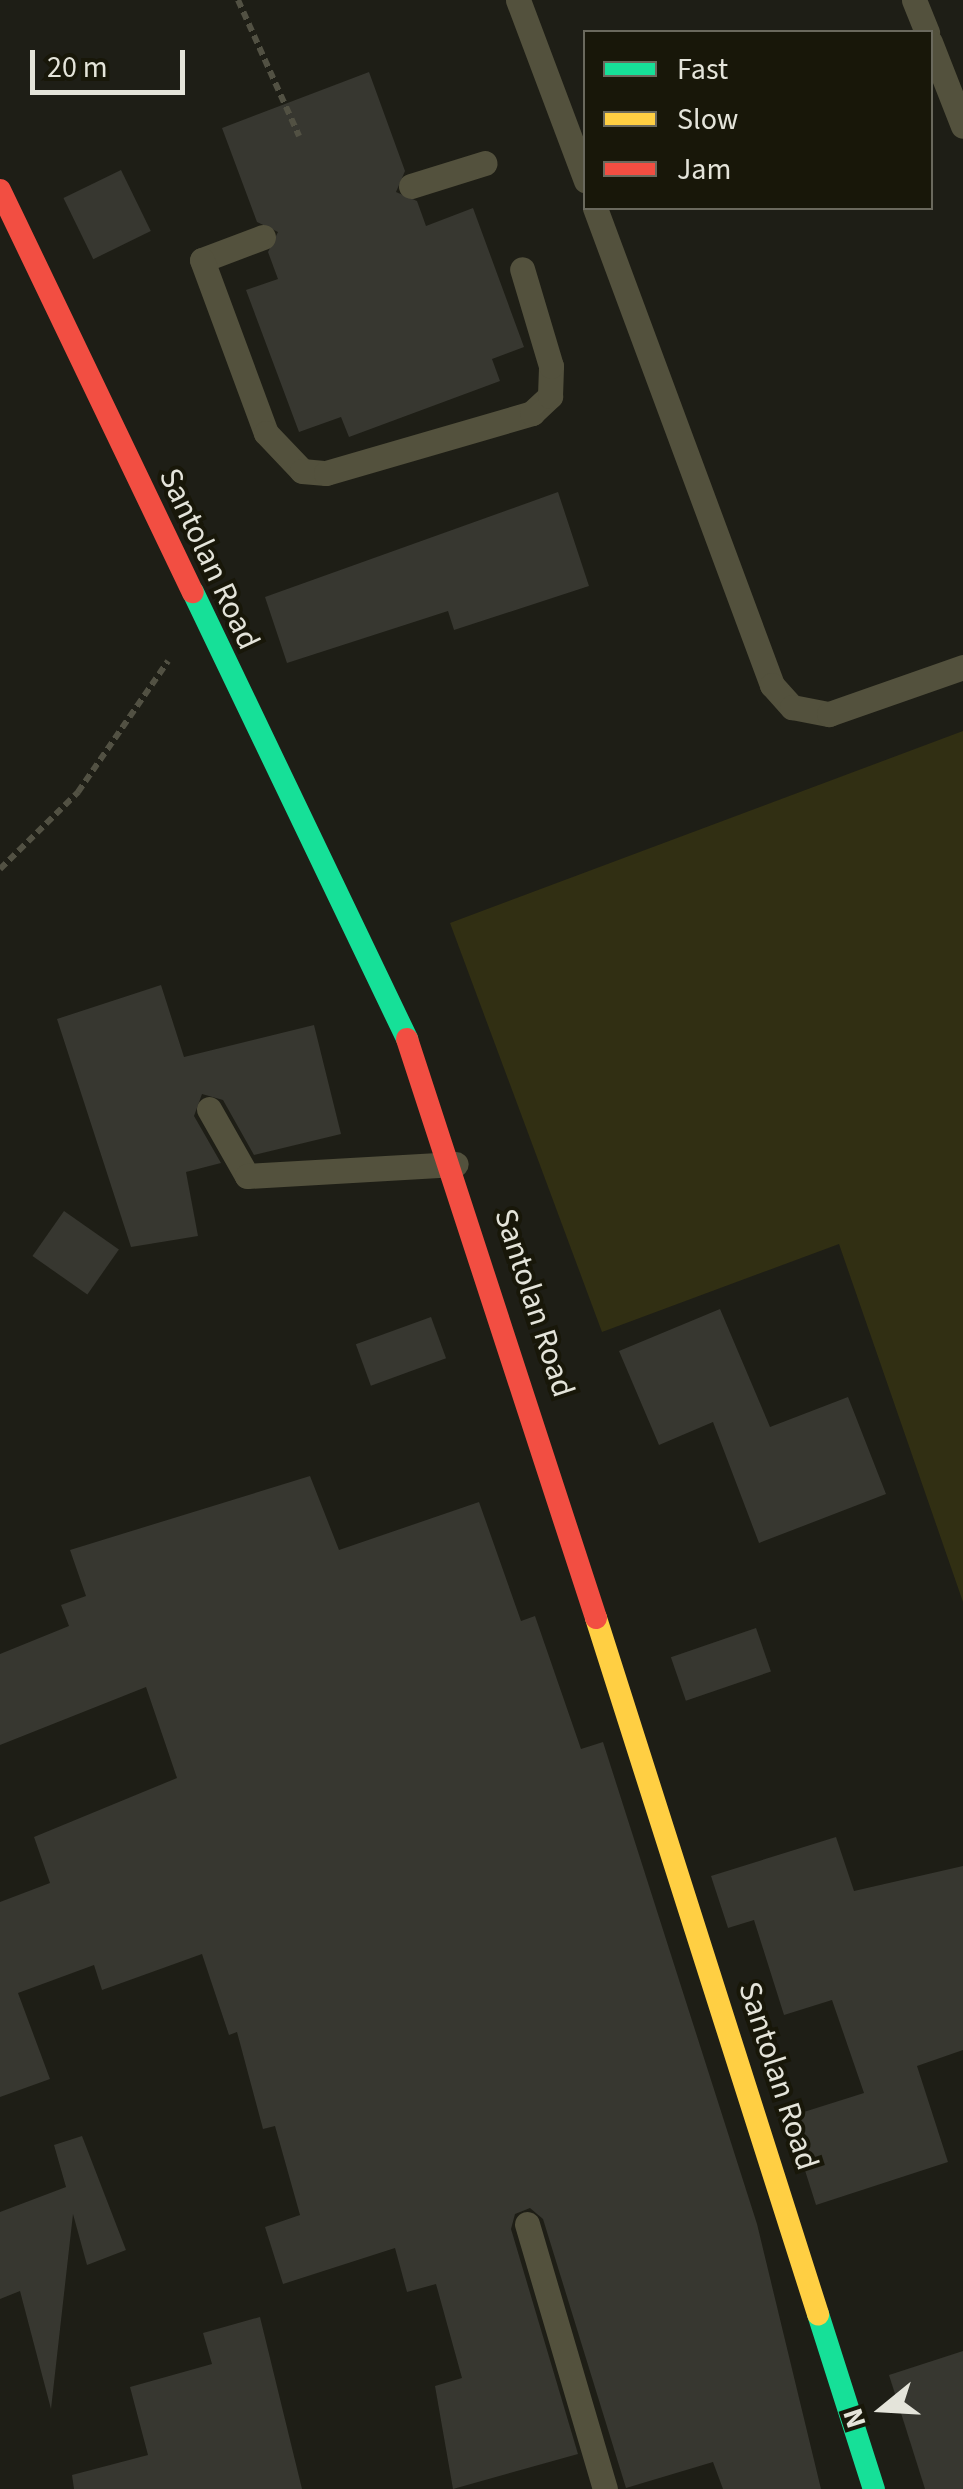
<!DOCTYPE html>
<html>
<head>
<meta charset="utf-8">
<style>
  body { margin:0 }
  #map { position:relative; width:963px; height:2489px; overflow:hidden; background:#1e1e16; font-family:"Source Sans 3",sans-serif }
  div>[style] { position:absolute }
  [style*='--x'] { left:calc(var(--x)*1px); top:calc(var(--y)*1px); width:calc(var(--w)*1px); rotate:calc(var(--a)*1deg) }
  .green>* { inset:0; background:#312f13 }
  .building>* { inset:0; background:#373730; transform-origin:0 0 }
  .path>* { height:6px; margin-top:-3px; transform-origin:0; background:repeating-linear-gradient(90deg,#525143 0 8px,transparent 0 13px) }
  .lane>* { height:25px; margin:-12.5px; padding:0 12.5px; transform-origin:12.5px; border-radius:12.5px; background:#53513d }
  .fast>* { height:22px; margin:-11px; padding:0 11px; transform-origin:11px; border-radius:11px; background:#16e098 }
  .slow>* { height:22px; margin:-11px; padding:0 11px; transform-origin:11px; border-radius:11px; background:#ffcf43 }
  .jam>* { height:22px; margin:-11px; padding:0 11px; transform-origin:11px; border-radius:11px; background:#f24e42 }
  span { translate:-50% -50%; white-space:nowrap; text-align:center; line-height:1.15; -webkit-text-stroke:8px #181709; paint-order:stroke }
  .street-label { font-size:32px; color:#e4e4da }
  .legend { position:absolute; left:583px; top:30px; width:350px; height:180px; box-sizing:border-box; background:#181709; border:2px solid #6a695d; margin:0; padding:12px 18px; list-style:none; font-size:30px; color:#e4e4da }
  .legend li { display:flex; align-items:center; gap:20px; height:50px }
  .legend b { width:50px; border:2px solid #6a695d }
  .north { position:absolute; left:833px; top:2359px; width:100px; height:100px; -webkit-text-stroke:8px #181709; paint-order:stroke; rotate:252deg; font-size:28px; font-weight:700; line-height:40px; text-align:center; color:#e4e4da }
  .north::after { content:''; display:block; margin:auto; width:35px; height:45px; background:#e4e4da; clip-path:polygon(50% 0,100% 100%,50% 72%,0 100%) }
  .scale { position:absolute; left:30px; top:50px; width:155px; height:45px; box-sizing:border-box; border:5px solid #e4e4da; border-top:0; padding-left:12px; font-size:30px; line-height:35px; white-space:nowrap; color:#e4e4da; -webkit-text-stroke:8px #181709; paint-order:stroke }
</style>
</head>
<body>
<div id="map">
  <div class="green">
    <div style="clip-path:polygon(963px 731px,963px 1602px,839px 1244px,602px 1332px,450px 923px)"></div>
  </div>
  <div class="building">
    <div style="clip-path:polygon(369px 72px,405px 171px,396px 192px,417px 201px,426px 226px,473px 208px,524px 347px,492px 359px,500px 381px,349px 437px,341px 417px,299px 432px,246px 290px,278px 279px,268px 252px,278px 232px,257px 222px,222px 128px)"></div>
    <div style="left:121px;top:170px;width:68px;height:64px;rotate:64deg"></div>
    <div style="clip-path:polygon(558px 492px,589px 586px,454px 630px,448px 611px,287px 663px,265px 597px)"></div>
    <div style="clip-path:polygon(161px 985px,184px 1057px,314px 1025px,341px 1134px,254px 1155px,223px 1100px,202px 1094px,194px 1116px,221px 1163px,186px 1172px,198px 1236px,131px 1247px,57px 1019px)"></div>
    <div style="left:64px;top:1211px;width:67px;height:55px;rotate:35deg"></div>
    <div style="clip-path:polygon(720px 1309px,770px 1427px,848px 1397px,886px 1494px,759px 1543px,713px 1422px,659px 1445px,619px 1351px)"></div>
    <div style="left:431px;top:1317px;width:44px;height:80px;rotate:70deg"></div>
    <div style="clip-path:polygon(310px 1476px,339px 1550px,479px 1502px,521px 1621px,535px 1616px,581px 1749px,603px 1742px,757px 2224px,821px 2489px,723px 2489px,713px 2462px,626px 2488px,543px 2219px,530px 2208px,515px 2214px,511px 2229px,578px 2454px,453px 2489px,435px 2386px,462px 2378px,436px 2284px,407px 2292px,395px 2248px,283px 2284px,265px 2227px,300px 2215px,275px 2126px,263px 2129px,237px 2032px,229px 2035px,202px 1954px,102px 1990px,94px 1965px,18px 1993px,50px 2079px,0 2097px,0 1902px,50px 1883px,34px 1837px,177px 1778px,146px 1687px,0 1745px,0 1654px,69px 1626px,61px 1605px,86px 1596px,70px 1550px)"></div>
    <div style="left:756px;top:1628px;width:46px;height:90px;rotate:71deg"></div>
    <div style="clip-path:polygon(836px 1837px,854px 1891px,963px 1866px,963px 2050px,917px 2066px,948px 2162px,816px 2205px,788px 2117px,864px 2093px,832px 2000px,784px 2015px,754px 1920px,728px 1928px,711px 1876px)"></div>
    <div style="clip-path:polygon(82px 2136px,126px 2250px,87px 2265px,73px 2214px,51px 2409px,20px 2291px,0 2299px,0 2212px,66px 2187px,54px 2145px)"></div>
    <div style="clip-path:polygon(260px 2317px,302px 2489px,74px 2489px,72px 2475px,148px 2455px,130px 2387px,212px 2364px,203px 2333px)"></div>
    <div style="clip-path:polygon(963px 2351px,963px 2489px,925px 2489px,889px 2375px)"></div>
  </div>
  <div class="path">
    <div style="--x:238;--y:0;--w:149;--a:65.8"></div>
    <div style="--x:0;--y:869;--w:110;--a:-44.6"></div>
    <div style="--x:78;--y:792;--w:159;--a:-55.5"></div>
  </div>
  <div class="lane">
    <div style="--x:518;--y:0;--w:193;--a:69.4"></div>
    <div style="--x:914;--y:0;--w:35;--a:68"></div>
    <div style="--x:930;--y:42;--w:90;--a:68.6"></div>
    <div style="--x:411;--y:186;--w:77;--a:-17.3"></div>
    <div style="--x:595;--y:208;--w:509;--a:69.64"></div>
    <div style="--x:772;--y:685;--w:30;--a:48"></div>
    <div style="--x:792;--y:707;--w:38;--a:11"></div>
    <div style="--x:829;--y:714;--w:142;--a:-19.3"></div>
    <div style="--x:263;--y:237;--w:65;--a:159.3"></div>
    <div style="--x:202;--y:260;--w:184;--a:69.7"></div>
    <div style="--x:266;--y:433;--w:52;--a:46.5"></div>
    <div style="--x:302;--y:471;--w:24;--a:5"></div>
    <div style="--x:326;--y:473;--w:215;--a:-16.2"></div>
    <div style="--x:532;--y:413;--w:25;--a:-43"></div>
    <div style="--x:550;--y:396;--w:30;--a:-88"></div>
    <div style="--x:551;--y:366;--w:101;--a:-106.6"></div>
    <div style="--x:209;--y:1109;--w:77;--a:60.4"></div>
    <div style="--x:247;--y:1176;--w:209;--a:-3.3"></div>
    <div style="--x:527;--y:2224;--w:276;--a:73.6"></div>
  </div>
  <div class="fast">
    <div style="--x:193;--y:592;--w:496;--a:64.4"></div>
    <div style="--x:818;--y:2314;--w:184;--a:72.3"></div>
  </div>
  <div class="slow">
    <div style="--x:596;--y:1618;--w:731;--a:72.31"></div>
  </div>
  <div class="jam">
    <div style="--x:0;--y:190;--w:446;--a:64.4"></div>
    <div style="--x:407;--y:1039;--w:609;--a:71.92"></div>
  </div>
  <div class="street-label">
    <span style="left:209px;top:559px;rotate:65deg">Santolan Road</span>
    <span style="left:534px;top:1303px;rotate:72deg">Santolan Road</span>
    <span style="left:778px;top:2076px;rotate:72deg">Santolan Road</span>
  </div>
  <ul class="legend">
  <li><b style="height:12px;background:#16e098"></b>Fast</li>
  <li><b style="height:12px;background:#ffcf43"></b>Slow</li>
  <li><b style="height:12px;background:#f24e42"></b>Jam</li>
  </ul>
  <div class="north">N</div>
  <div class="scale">20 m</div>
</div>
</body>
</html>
